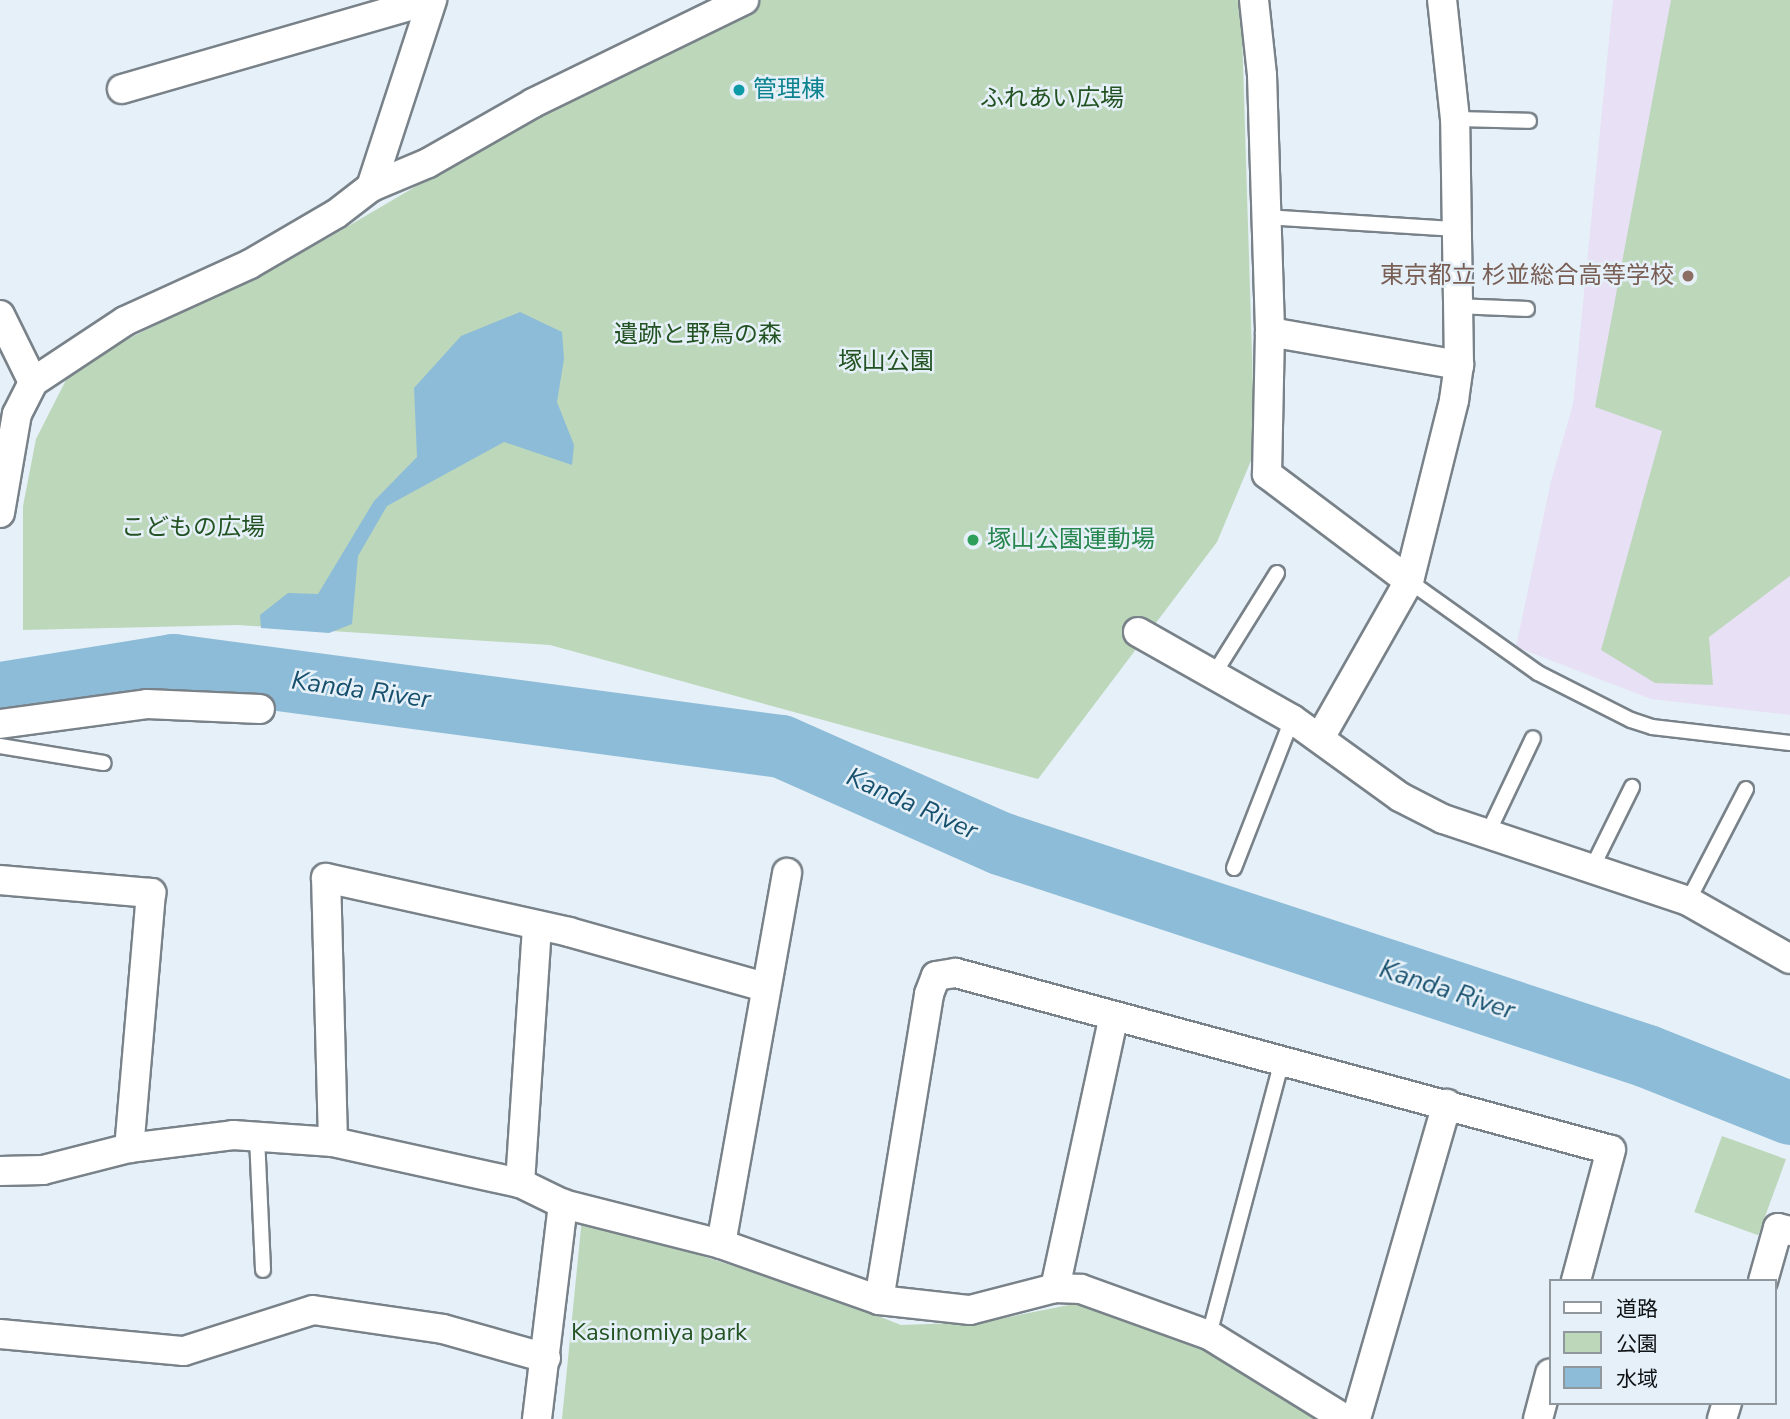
<!DOCTYPE html>
<html>
<head>
<meta charset="utf-8">
<style>
  body { margin:0 }
  #map { position:relative; width:1790px; height:1419px; overflow:hidden; background:#e6f0f8; font-family:"Nunito Sans","Noto Sans JP",sans-serif }
  div>[style] { position:absolute }
  [style*='--x'] { left:calc(var(--x)*1px); top:calc(var(--y)*1px); width:calc(var(--w)*1px); rotate:calc(var(--a)*1deg) }
  .education>* { inset:0; background:#e8e0f5 }
  .green>* { inset:0; background:#bdd7bb; transform-origin:0 0 }
  .water>* { inset:0; background:#8dbcd8 }
  .river>* { height:63px; margin:-31.5px; padding:0 31.5px; transform-origin:31.5px; border-radius:31.5px; background:#8dbcd8 }
  .roads { filter:drop-shadow(2px 0 #798289) drop-shadow(-2px 0 #798289) drop-shadow(0 2px #798289) drop-shadow(0 -2px #798289) }
  .service>* { height:14px; margin:-7px; padding:0 7px; transform-origin:7px; border-radius:7px; background:#fff }
  .minor>* { height:28px; margin:-14px; padding:0 14px; transform-origin:14px; border-radius:14px; background:#fff }
  .dots>* { width:19px; height:19px; translate:-50% -50%; box-sizing:border-box; border:4px solid #e6f0f8; border-radius:50% }
  span { translate:-50% -50%; white-space:nowrap; text-align:center; line-height:1.15; -webkit-text-stroke:5px #e6f0f8; paint-order:stroke }
  .culture-label { font-size:24px; color:#0d838f }
  .left { translate:0 -50%; text-align:left }
  .park-label { font-size:24px; color:#235322 }
  .education-label { font-size:24px; color:#785e54 }
  .right { translate:-100% -50%; text-align:right }
  .leisure-label { font-size:24px; color:#27864d }
  .water-label { font-size:26px; color:#17506d; font-style:italic }
  .legend { position:absolute; left:1549px; top:1279px; width:228px; height:126px; box-sizing:border-box; background:#e6f0f8; border:2px solid #90989e; margin:0; padding:9px 12px; list-style:none; font-size:21px; color:#101316 }
  .legend li { display:flex; align-items:center; gap:14px; height:35px }
  .legend b { width:35px; border:2px solid #90989e }
</style>
</head>
<body>
<div id="map">
  <div class="education">
    <div style="clip-path:polygon(1613px 0,1790px 0,1790px 715px,1651px 699px,1516px 647px,1551px 481px,1573px 404px)"></div>
  </div>
  <div class="green">
    <div style="clip-path:polygon(733px 0,1241px 0,1255px 451px,1217px 542px,1038px 779px,550px 645px,238px 625px,23px 630px,23px 506px,36px 439px,66px 380px,106px 350px,328px 238px)"></div>
    <div style="clip-path:polygon(1671px 0,1790px 0,1790px 576px,1709px 637px,1713px 685px,1655px 683px,1601px 650px,1662px 431px,1595px 407px)"></div>
    <div style="left:1722px;top:1136px;width:68px;height:81px;rotate:20deg"></div>
    <div style="clip-path:polygon(582px 1218px,822px 1294px,901px 1325px,984px 1322px,1079px 1303px,1205px 1348px,1318px 1419px,562px 1419px)"></div>
  </div>
  <div class="water">
    <div style="clip-path:polygon(520px 312px,562px 332px,564px 359px,557px 402px,574px 445px,572px 465px,504px 442px,387px 506px,358px 556px,352px 624px,329px 633px,261px 628px,260px 615px,288px 593px,318px 594px,374px 501px,417px 457px,414px 388px,461px 336px)"></div>
  </div>
  <div class="river">
    <div style="--x:0;--y:693;--w:175;--a:-9.2"></div>
    <div style="--x:173;--y:665;--w:613;--a:7.59"></div>
    <div style="--x:781;--y:746;--w:240;--a:23.9"></div>
    <div style="--x:1000;--y:843;--w:681;--a:18.22"></div>
    <div style="--x:1647;--y:1056;--w:154;--a:21.7"></div>
  </div>
  <div class="roads">
    <div class="service">
      <div style="--x:1455;--y:119;--w:74;--a:1.5"></div>
      <div style="--x:1264;--y:217;--w:190;--a:3.6"></div>
      <div style="--x:1456;--y:306;--w:71;--a:2.4"></div>
      <div style="--x:1409;--y:581;--w:158;--a:35.5"></div>
      <div style="--x:1538;--y:673;--w:104;--a:26.8"></div>
      <div style="--x:1631;--y:720;--w:22;--a:18"></div>
      <div style="--x:1652;--y:727;--w:139;--a:6.6"></div>
      <div style="--x:1214;--y:674;--w:119;--a:-58"></div>
      <div style="--x:0;--y:746;--w:105;--a:9.3"></div>
      <div style="--x:1487;--y:835;--w:107;--a:-64.6"></div>
      <div style="--x:1234;--y:868;--w:160;--a:-68.7"></div>
      <div style="--x:1590;--y:872;--w:95;--a:-63.7"></div>
      <div style="--x:1688;--y:901;--w:126;--a:-62.6"></div>
      <div style="--x:257;--y:1137;--w:133;--a:87.4"></div>
      <div style="--x:1209;--y:1335;--w:285;--a:-75.1"></div>
    </div>
    <div class="minor">
      <div style="--x:1254;--y:0;--w:75;--a:83.9"></div>
      <div style="--x:1262;--y:75;--w:257;--a:88.2"></div>
      <div style="--x:1270;--y:332;--w:142;--a:91.2"></div>
      <div style="--x:1267;--y:474;--w:178;--a:37"></div>
      <div style="--x:122;--y:89;--w:322;--a:-16.1"></div>
      <div style="--x:371;--y:187;--w:62;--a:-22.8"></div>
      <div style="--x:428;--y:163;--w:121;--a:-29.7"></div>
      <div style="--x:533;--y:103;--w:235;--a:-26"></div>
      <div style="--x:0;--y:315;--w:75;--a:63.8"></div>
      <div style="--x:1270;--y:332;--w:192;--a:9.9"></div>
      <div style="--x:0;--y:513;--w:100;--a:-80.3"></div>
      <div style="--x:17;--y:414;--w:36;--a:-63"></div>
      <div style="--x:33;--y:382;--w:110;--a:-33.5"></div>
      <div style="--x:125;--y:321;--w:137;--a:-24.5"></div>
      <div style="--x:250;--y:264;--w:99;--a:-30.2"></div>
      <div style="--x:336;--y:214;--w:44;--a:-37.6"></div>
      <div style="--x:371;--y:187;--w:197;--a:-71.9"></div>
      <div style="--x:1138;--y:632;--w:177;--a:29.5"></div>
      <div style="--x:1292;--y:719;--w:133;--a:35.8"></div>
      <div style="--x:1400;--y:797;--w:48;--a:27.1"></div>
      <div style="--x:1443;--y:819;--w:258;--a:18.5"></div>
      <div style="--x:1688;--y:901;--w:117;--a:29.6"></div>
      <div style="--x:0;--y:724;--w:148;--a:-7.7"></div>
      <div style="--x:147;--y:704;--w:113;--a:2.5"></div>
      <div style="--x:1321;--y:736;--w:178;--a:-60.4"></div>
      <div style="--x:1409;--y:581;--w:187;--a:-76"></div>
      <div style="--x:1454;--y:400;--w:35;--a:-82"></div>
      <div style="--x:1459;--y:365;--w:246;--a:-90.9"></div>
      <div style="--x:1455;--y:119;--w:120;--a:-96.2"></div>
      <div style="--x:0;--y:880;--w:152;--a:4.9"></div>
      <div style="--x:151;--y:893;--w:256;--a:94.9"></div>
      <div style="--x:333;--y:1142;--w:264;--a:-91.5"></div>
      <div style="--x:326;--y:878;--w:249;--a:12.5"></div>
      <div style="--x:569;--y:932;--w:204;--a:15.7"></div>
      <div style="--x:0;--y:1171;--w:43;--a:-1.3"></div>
      <div style="--x:43;--y:1170;--w:89;--a:-14.3"></div>
      <div style="--x:129;--y:1148;--w:105;--a:-7.1"></div>
      <div style="--x:233;--y:1135;--w:100;--a:4"></div>
      <div style="--x:333;--y:1142;--w:191;--a:12.4"></div>
      <div style="--x:520;--y:1183;--w:48;--a:26"></div>
      <div style="--x:563;--y:1204;--w:163;--a:14.2"></div>
      <div style="--x:721;--y:1244;--w:168;--a:19.5"></div>
      <div style="--x:879;--y:1300;--w:92;--a:6.3"></div>
      <div style="--x:970;--y:1310;--w:88;--a:-14.5"></div>
      <div style="--x:1055;--y:1288;--w:26;--a:2"></div>
      <div style="--x:1081;--y:1289;--w:136;--a:19.8"></div>
      <div style="--x:1209;--y:1335;--w:160;--a:31.7"></div>
      <div style="--x:520;--y:1183;--w:258;--a:-86.2"></div>
      <div style="--x:721;--y:1244;--w:377;--a:-79.9"></div>
      <div style="--x:1763;--y:1281;--w:55;--a:-74.2"></div>
      <div style="--x:1778;--y:1228;--w:12;--a:14"></div>
      <div style="--x:1055;--y:1288;--w:278;--a:-77.8"></div>
      <div style="--x:879;--y:1300;--w:310;--a:-80.7"></div>
      <div style="--x:929;--y:994;--w:19;--a:-69"></div>
      <div style="--x:936;--y:976;--w:20;--a:-9"></div>
      <div style="--x:956;--y:973;--w:678;--a:15.12"></div>
      <div style="--x:1611;--y:1150;--w:136;--a:105"></div>
      <div style="--x:0;--y:1334;--w:185;--a:5.3"></div>
      <div style="--x:184;--y:1351;--w:135;--a:-17.6"></div>
      <div style="--x:313;--y:1310;--w:131;--a:8.3"></div>
      <div style="--x:443;--y:1329;--w:107;--a:15.7"></div>
      <div style="--x:537;--y:1419;--w:217;--a:-83.1"></div>
      <div style="--x:1356;--y:1419;--w:328;--a:-73.9"></div>
      <div style="--x:1538;--y:1419;--w:47;--a:-75.1"></div>
      <div style="--x:1722;--y:1419;--w:17;--a:-73"></div>
    </div>
  </div>
  <div class="dots">
    <div style="left:739px;top:90px;background:#0f9aa8"></div>
    <div style="left:1688px;top:276px;background:#8d6e63"></div>
    <div style="left:973px;top:540px;background:#2e9e5b"></div>
  </div>
  <div class="culture-label">
    <span class="left" style="left:753px;top:90px">管理棟</span>
  </div>
  <div class="park-label">
    <span style="left:1052px;top:99px">ふれあい広場</span>
    <span style="left:698px;top:335px">遺跡と野鳥の森</span>
    <span style="left:886px;top:362px">塚山公園</span>
    <span style="left:193px;top:528px">こどもの広場</span>
    <span style="left:659px;top:1333px">Kasinomiya park</span>
  </div>
  <div class="education-label">
    <span class="right" style="left:1674px;top:276px">東京都立 杉並総合高等学校</span>
  </div>
  <div class="leisure-label">
    <span class="left" style="left:987px;top:540px">塚山公園運動場</span>
  </div>
  <div class="water-label">
    <span style="left:361px;top:690px;rotate:8deg">Kanda River</span>
    <span style="left:912px;top:804px;rotate:24deg">Kanda River</span>
    <span style="left:1447px;top:990px;rotate:18deg">Kanda River</span>
  </div>
  <ul class="legend">
  <li><b style="height:9px;background:#fff"></b>道路</li>
  <li><b style="height:19px;background:#bdd7bb"></b>公園</li>
  <li><b style="height:19px;background:#8dbcd8"></b>水域</li>
  </ul>
</div>
</body>
</html>
